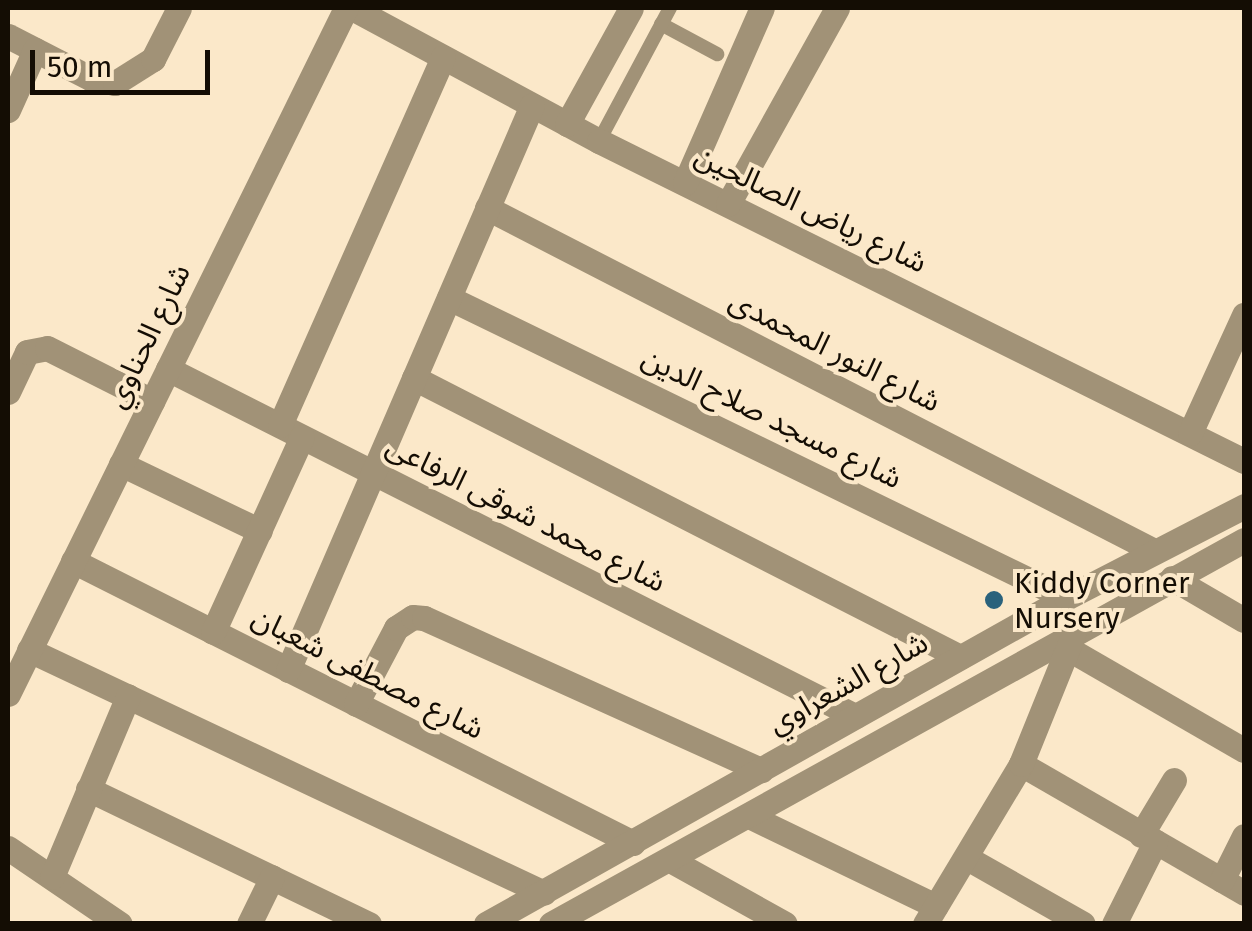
<!DOCTYPE html>
<html>
<head>
<meta charset="utf-8">
<style>
  body { margin:0 }
  #map { position:relative; width:1252px; height:931px; overflow:hidden; background:#fbe8c9; font-family:"Fira Sans","Noto Sans Arabic",sans-serif }
  div>[style] { position:absolute }
  [style*='--x'] { left:calc(var(--x)*1px); top:calc(var(--y)*1px); width:calc(var(--w)*1px); rotate:calc(var(--a)*1deg) }
  .service>* { height:14px; margin:-7px; padding:0 7px; transform-origin:7px; border-radius:7px; background:#a19277 }
  .minor>* { height:25px; margin:-12.5px; padding:0 12.5px; transform-origin:12.5px; border-radius:12.5px; background:#a19277 }
  .dots>* { width:28px; height:28px; translate:-50% -50%; box-sizing:border-box; border:5px solid #fbe8c9; border-radius:50% }
  span { translate:-50% -50%; white-space:nowrap; text-align:center; line-height:1.15; -webkit-text-stroke:8px #fbe8c9; paint-order:stroke }
  .street-label { font-size:30px; color:#140d04 }
  .poi-label { font-size:30px; color:#140d04 }
  .left { translate:0 -50%; text-align:left }
  .frame { position:absolute; inset:0; border:10px solid #140d04; pointer-events:none }
  .scale { position:absolute; left:30px; top:50px; width:180px; height:45px; box-sizing:border-box; border:5px solid #140d04; border-top:0; padding-left:12px; font-size:30px; line-height:35px; white-space:nowrap; color:#140d04; -webkit-text-stroke:8px #fbe8c9; paint-order:stroke }
</style>
</head>
<body>
<div id="map">
  <div class="service">
    <div style="--x:661;--y:24;--w:64;--a:28.2"></div>
    <div style="--x:599;--y:141;--w:151;--a:-61.9"></div>
  </div>
  <div class="minor">
    <div style="--x:352;--y:8;--w:281;--a:28.3"></div>
    <div style="--x:599;--y:141;--w:720;--a:26.39"></div>
    <div style="--x:8;--y:36;--w:94;--a:27.1"></div>
    <div style="--x:92;--y:79;--w:23;--a:10"></div>
    <div style="--x:115;--y:83;--w:45;--a:-32.3"></div>
    <div style="--x:153;--y:59;--w:57;--a:-63"></div>
    <div style="--x:8;--y:110;--w:66;--a:-65.8"></div>
    <div style="--x:567;--y:124;--w:132;--a:-61.1"></div>
    <div style="--x:685;--y:183;--w:191;--a:-66.3"></div>
    <div style="--x:728;--y:204;--w:224;--a:-60.9"></div>
    <div style="--x:487;--y:208;--w:750;--a:27.21"></div>
    <div style="--x:449;--y:298;--w:686;--a:25.93"></div>
    <div style="--x:168;--y:369;--w:770;--a:26.8"></div>
    <div style="--x:414;--y:378;--w:613;--a:27.07"></div>
    <div style="--x:8;--y:392;--w:44;--a:-64.6"></div>
    <div style="--x:27;--y:352;--w:20;--a:-11"></div>
    <div style="--x:47;--y:348;--w:118;--a:26.8"></div>
    <div style="--x:280;--y:425;--w:402;--a:-66.1"></div>
    <div style="--x:1190;--y:433;--w:130;--a:-65.4"></div>
    <div style="--x:121;--y:464;--w:154;--a:25.7"></div>
    <div style="--x:73;--y:561;--w:627;--a:26.73"></div>
    <div style="--x:1172;--y:578;--w:83;--a:30.3"></div>
    <div style="--x:213;--y:632;--w:214;--a:-65.5"></div>
    <div style="--x:1067;--y:648;--w:204;--a:30"></div>
    <div style="--x:29;--y:650;--w:569;--a:25.26"></div>
    <div style="--x:288;--y:670;--w:615;--a:-66.64"></div>
    <div style="--x:8;--y:694;--w:765;--a:-63.77"></div>
    <div style="--x:356;--y:704;--w:86;--a:-62.2"></div>
    <div style="--x:396;--y:628;--w:20;--a:-33"></div>
    <div style="--x:413;--y:617;--w:11;--a:5"></div>
    <div style="--x:424;--y:618;--w:370;--a:24.3"></div>
    <div style="--x:1021;--y:764;--w:258;--a:30"></div>
    <div style="--x:88;--y:789;--w:312;--a:25.7"></div>
    <div style="--x:751;--y:817;--w:205;--a:25.7"></div>
    <div style="--x:1141;--y:835;--w:64;--a:-59"></div>
    <div style="--x:8;--y:848;--w:135;--a:34.2"></div>
    <div style="--x:967;--y:858;--w:133;--a:29.6"></div>
    <div style="--x:672;--y:861;--w:129;--a:29.1"></div>
    <div style="--x:52;--y:877;--w:196;--a:-67.2"></div>
    <div style="--x:1222;--y:880;--w:49;--a:-63.4"></div>
    <div style="--x:249;--y:924;--w:52;--a:-63.9"></div>
    <div style="--x:486;--y:924;--w:665;--a:-29.34"></div>
    <div style="--x:1066;--y:598;--w:200;--a:-27.3"></div>
    <div style="--x:551;--y:924;--w:792;--a:-28.99"></div>
    <div style="--x:925;--y:924;--w:187;--a:-59"></div>
    <div style="--x:1021;--y:764;--w:139;--a:-68"></div>
    <div style="--x:1114;--y:924;--w:92;--a:-63.4"></div>
  </div>
  <div class="dots">
    <div style="left:994px;top:600px;background:#2a627c"></div>
  </div>
  <div class="street-label">
    <span style="left:811px;top:209px;rotate:26deg">شارع رياض الصالحين</span>
    <span style="left:148px;top:336px;rotate:-64deg">شارع الحناوي</span>
    <span style="left:835px;top:351px;rotate:27deg">شارع النور المحمدى</span>
    <span style="left:772px;top:418px;rotate:26deg">شارع مسجد صلاح الدين</span>
    <span style="left:526px;top:514px;rotate:27deg">شارع محمد شوقى الرفاعى</span>
    <span style="left:368px;top:673px;rotate:27deg">شارع مصطفى شعبان</span>
    <span style="left:848px;top:683px;rotate:-29deg">شارع الشعراوي</span>
  </div>
  <div class="poi-label">
    <span class="left" style="left:1014px;top:600px">Kiddy Corner<br>Nursery</span>
  </div>
  <div class="frame"></div>
  <div class="scale">50 m</div>
</div>
</body>
</html>
